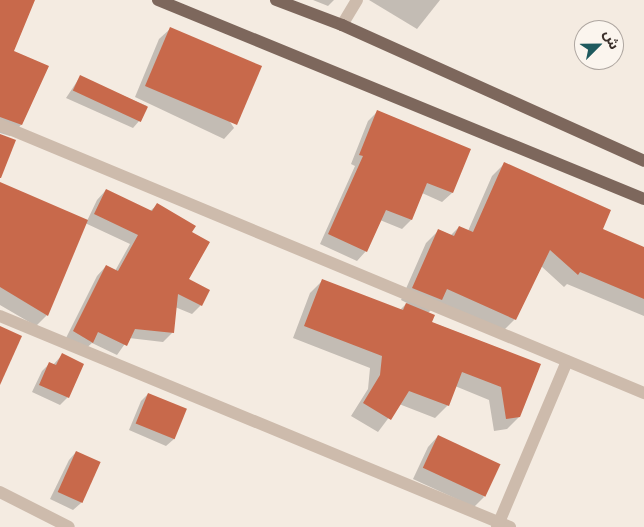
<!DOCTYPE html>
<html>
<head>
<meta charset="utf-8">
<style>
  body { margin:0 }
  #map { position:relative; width:644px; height:527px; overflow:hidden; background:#f4ebe1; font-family:Quicksand,"Noto Sans Arabic",sans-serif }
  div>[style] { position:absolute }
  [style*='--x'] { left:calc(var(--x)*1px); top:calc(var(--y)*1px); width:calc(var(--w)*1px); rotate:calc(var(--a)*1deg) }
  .shadow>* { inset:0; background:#0003 }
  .building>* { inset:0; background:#c8694b; transform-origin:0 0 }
  .minor>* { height:12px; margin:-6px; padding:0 6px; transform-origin:6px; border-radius:6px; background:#cdbbac }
  .primary>* { height:12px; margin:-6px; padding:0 6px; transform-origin:6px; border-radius:6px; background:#7d675c }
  span { translate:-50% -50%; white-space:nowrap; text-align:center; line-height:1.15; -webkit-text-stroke:4.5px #fbf5ee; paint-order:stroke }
  .north { position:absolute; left:574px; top:20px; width:50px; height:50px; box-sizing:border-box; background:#fbf5ee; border:1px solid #aea6a0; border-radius:50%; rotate:67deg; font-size:14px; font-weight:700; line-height:20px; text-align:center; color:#3b302b }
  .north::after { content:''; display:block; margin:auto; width:18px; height:22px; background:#1f5a5e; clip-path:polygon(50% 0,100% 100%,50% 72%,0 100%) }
</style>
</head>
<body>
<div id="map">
  <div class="shadow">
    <div style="clip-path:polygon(0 0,34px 0,12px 52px,47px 66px,21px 125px,10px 136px,0 133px)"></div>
    <div style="clip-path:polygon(313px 0,334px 0,328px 6px)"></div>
    <div style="clip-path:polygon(369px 0,440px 0,417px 29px)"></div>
    <div style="clip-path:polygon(170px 29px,234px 128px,224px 139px,135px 97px,159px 39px)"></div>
    <div style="clip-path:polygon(80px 77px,147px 106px,140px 120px,133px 128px,66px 98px)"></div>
    <div style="clip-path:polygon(378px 111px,469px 149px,452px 193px,442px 202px,422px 193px,411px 220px,402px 229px,380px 220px,366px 251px,357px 261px,320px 244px,355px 166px,351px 164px,368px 121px)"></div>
    <div style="clip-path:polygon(504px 164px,601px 230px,644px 248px,644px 316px,567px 284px,564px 287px,541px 266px,515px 319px,503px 331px,438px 303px,428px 313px,431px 322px,539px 364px,519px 417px,507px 429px,494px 431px,489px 400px,455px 386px,448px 405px,435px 418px,399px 404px,378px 432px,351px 416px,368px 389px,370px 368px,293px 338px,310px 293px,323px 280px,400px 310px,407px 303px,401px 300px,426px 243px,439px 230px,451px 235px,459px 227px,468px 231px,492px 176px)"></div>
    <div style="clip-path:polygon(0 184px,87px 221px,97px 200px,106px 190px,150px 211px,157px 205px,191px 233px,187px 280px,201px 305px,192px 314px,175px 307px,173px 332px,163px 342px,129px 338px,117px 355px,92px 343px,83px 351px,65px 340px,97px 276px,106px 266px,115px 271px,130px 244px,85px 223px,47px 315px,36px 326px,0 305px)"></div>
    <div style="clip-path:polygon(62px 355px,68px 397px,60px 405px,32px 392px,42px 371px,49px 364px,53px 365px)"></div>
    <div style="clip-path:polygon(148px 394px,174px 439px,166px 446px,129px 430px,141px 401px)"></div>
    <div style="clip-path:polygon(438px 436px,484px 497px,474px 507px,413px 479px,428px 447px)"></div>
    <div style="clip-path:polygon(76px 452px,81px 503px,73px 510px,50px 499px,69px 460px)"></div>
  </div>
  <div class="building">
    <div style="clip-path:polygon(0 0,35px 0,14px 51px,49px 66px,22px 125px,0 117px)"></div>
    <div style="left:170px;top:27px;width:100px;height:64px;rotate:23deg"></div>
    <div style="left:80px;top:75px;width:75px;height:17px;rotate:25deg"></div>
    <div style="clip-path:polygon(377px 110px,471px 149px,453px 193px,427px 183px,412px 220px,386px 210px,367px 252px,328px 234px,363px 156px,359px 155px)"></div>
    <div style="clip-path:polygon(0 134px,16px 140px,1px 178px,0 178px)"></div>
    <div style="clip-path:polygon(504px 162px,611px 210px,603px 229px,644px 247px,644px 299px,580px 272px,578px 275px,550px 250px,516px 320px,447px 289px,442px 300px,412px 288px,438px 229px,454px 236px,459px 226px,473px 232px)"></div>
    <div style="clip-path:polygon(0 182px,88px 220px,48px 316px,0 287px)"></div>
    <div style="clip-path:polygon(106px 189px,152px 211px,157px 203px,196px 226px,192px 232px,210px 242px,189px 279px,210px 290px,202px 306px,178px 294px,174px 333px,135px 329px,127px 346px,98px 332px,93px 343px,73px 331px,106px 265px,118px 271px,138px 235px,94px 214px)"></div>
    <div style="clip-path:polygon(322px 279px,403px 310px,406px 303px,435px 315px,432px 322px,541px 364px,520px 417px,506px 419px,501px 387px,462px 372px,449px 406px,409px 391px,391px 420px,363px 403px,380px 375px,382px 356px,304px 326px)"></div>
    <div style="clip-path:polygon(0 326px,22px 336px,0 385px)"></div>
    <div style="clip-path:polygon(62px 353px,84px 364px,69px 398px,39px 385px,49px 362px,56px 365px)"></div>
    <div style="left:148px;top:393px;width:42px;height:33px;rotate:22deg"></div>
    <div style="left:438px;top:435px;width:69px;height:36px;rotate:25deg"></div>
    <div style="left:76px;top:451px;width:27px;height:45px;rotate:24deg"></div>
  </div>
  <div class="minor">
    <div style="--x:342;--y:25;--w:29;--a:-59"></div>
    <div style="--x:0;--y:125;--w:698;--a:22.59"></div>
    <div style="--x:0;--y:316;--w:552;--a:22.48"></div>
    <div style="--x:0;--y:492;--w:77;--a:26.9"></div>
    <div style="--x:497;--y:527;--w:180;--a:-67.1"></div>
  </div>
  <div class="primary">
    <div style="--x:158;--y:0;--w:525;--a:22.27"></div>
    <div style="--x:276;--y:0;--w:71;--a:20.7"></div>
    <div style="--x:342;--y:25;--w:331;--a:24.2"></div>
  </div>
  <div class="north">ش</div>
</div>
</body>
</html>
